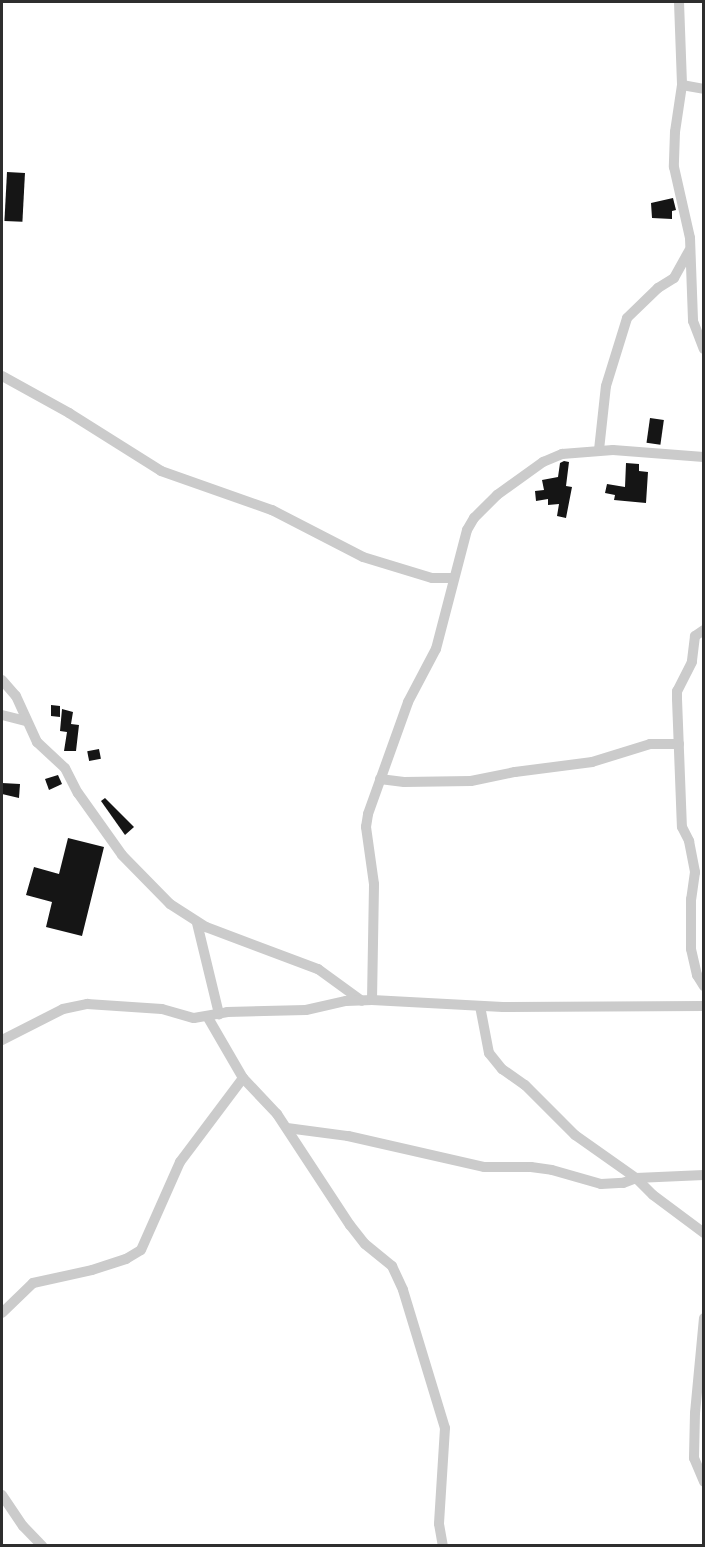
<!DOCTYPE html>
<html>
<head>
<meta charset="utf-8">
<style>
  body { margin:0 }
  #map { position:relative; width:705px; height:1547px; overflow:hidden; background:#fff; font-family:"Noto Sans",sans-serif }
  div>[style] { position:absolute }
  [style*='--x'] { left:calc(var(--x)*1px); top:calc(var(--y)*1px); width:calc(var(--w)*1px); rotate:calc(var(--a)*1deg) }
  .building>* { inset:0; background:#151515; transform-origin:0 0 }
  .street>* { height:10px; margin:-5px; padding:0 5px; transform-origin:5px; border-radius:5px; background:#cbcbcb }
  span { translate:-50% -50%; white-space:nowrap; text-align:center; line-height:1.15; -webkit-text-stroke:6px #fff; paint-order:stroke }
  .frame { position:absolute; inset:0; border:3px solid #2e2e2e; pointer-events:none }
</style>
</head>
<body>
<div id="map">
  <div class="building">
    <div style="left:7px;top:172px;width:18px;height:49px;rotate:3deg"></div>
    <div style="clip-path:polygon(673px 198px,676px 210px,672px 211px,672px 219px,652px 218px,651px 203px)"></div>
    <div style="left:650px;top:418px;width:14px;height:25px;rotate:8deg"></div>
    <div style="clip-path:polygon(564px 461px,569px 462px,566px 486px,572px 487px,566px 518px,557px 516px,559px 504px,548px 505px,548px 499px,536px 501px,535px 491px,544px 490px,542px 480px,558px 477px,560px 463px)"></div>
    <div style="clip-path:polygon(626px 463px,639px 464px,639px 471px,648px 472px,646px 503px,614px 500px,615px 495px,605px 493px,607px 484px,625px 487px)"></div>
    <div style="clip-path:polygon(51px 705px,60px 706px,60px 717px,51px 716px)"></div>
    <div style="clip-path:polygon(62px 709px,73px 712px,71px 724px,79px 725px,76px 751px,64px 751px,67px 732px,60px 731px)"></div>
    <div style="left:99px;top:749px;width:10px;height:12px;rotate:79deg"></div>
    <div style="clip-path:polygon(58px 775px,62px 784px,49px 790px,45px 779px)"></div>
    <div style="clip-path:polygon(2px 783px,20px 784px,19px 798px,2px 794px)"></div>
    <div style="clip-path:polygon(105px 798px,134px 827px,125px 835px,101px 801px)"></div>
    <div style="clip-path:polygon(68px 838px,104px 847px,82px 936px,46px 927px,52px 902px,26px 895px,34px 867px,59px 874px)"></div>
  </div>
  <div class="street">
    <div style="--x:679;--y:2;--w:83;--a:87.9"></div>
    <div style="--x:682;--y:85;--w:48;--a:98.5"></div>
    <div style="--x:675;--y:132;--w:35;--a:92"></div>
    <div style="--x:674;--y:167;--w:73;--a:77.3"></div>
    <div style="--x:690;--y:238;--w:83;--a:87.9"></div>
    <div style="--x:693;--y:321;--w:30;--a:69"></div>
    <div style="--x:682;--y:85;--w:22;--a:10"></div>
    <div style="--x:2;--y:376;--w:77;--a:28.9"></div>
    <div style="--x:69;--y:413;--w:109;--a:32.2"></div>
    <div style="--x:161;--y:471;--w:118;--a:19.4"></div>
    <div style="--x:272;--y:510;--w:102;--a:27.3"></div>
    <div style="--x:363;--y:557;--w:72;--a:16.9"></div>
    <div style="--x:432;--y:578;--w:22;--a:0"></div>
    <div style="--x:599;--y:450;--w:64;--a:-83.8"></div>
    <div style="--x:606;--y:386;--w:71;--a:-72.8"></div>
    <div style="--x:627;--y:318;--w:43;--a:-44.1"></div>
    <div style="--x:658;--y:288;--w:19;--a:-32"></div>
    <div style="--x:674;--y:278;--w:31;--a:-61"></div>
    <div style="--x:704;--y:630;--w:11;--a:146"></div>
    <div style="--x:695;--y:636;--w:26;--a:97"></div>
    <div style="--x:692;--y:662;--w:33;--a:117"></div>
    <div style="--x:677;--y:691;--w:8;--a:90"></div>
    <div style="--x:677;--y:699;--w:128;--a:87.8"></div>
    <div style="--x:682;--y:827;--w:16;--a:63"></div>
    <div style="--x:689;--y:841;--w:32;--a:79"></div>
    <div style="--x:695;--y:872;--w:27;--a:98"></div>
    <div style="--x:691;--y:899;--w:50;--a:90"></div>
    <div style="--x:691;--y:949;--w:27;--a:77"></div>
    <div style="--x:697;--y:975;--w:13;--a:58"></div>
    <div style="--x:2;--y:680;--w:21;--a:49"></div>
    <div style="--x:16;--y:696;--w:51;--a:65.5"></div>
    <div style="--x:37;--y:742;--w:38;--a:43"></div>
    <div style="--x:65;--y:768;--w:28;--a:63"></div>
    <div style="--x:78;--y:793;--w:76;--a:54.6"></div>
    <div style="--x:122;--y:855;--w:69;--a:45.6"></div>
    <div style="--x:170;--y:904;--w:43;--a:32.6"></div>
    <div style="--x:206;--y:927;--w:120;--a:20.6"></div>
    <div style="--x:318;--y:969;--w:54;--a:36"></div>
    <div style="--x:2;--y:715;--w:25;--a:14"></div>
    <div style="--x:380;--y:779;--w:24;--a:7"></div>
    <div style="--x:404;--y:782;--w:67;--a:-0.9"></div>
    <div style="--x:471;--y:781;--w:45;--a:-11.6"></div>
    <div style="--x:515;--y:772;--w:78;--a:-7.4"></div>
    <div style="--x:592;--y:762;--w:61;--a:-17.2"></div>
    <div style="--x:650;--y:744;--w:29;--a:0"></div>
    <div style="--x:197;--y:923;--w:94;--a:76.4"></div>
    <div style="--x:372;--y:1000;--w:116;--a:-89"></div>
    <div style="--x:374;--y:884;--w:58;--a:-98"></div>
    <div style="--x:366;--y:827;--w:13;--a:-81"></div>
    <div style="--x:368;--y:814;--w:119;--a:-70.3"></div>
    <div style="--x:408;--y:702;--w:60;--a:-62.2"></div>
    <div style="--x:436;--y:649;--w:123;--a:-75.4"></div>
    <div style="--x:467;--y:530;--w:14;--a:-60"></div>
    <div style="--x:474;--y:518;--w:33;--a:-45"></div>
    <div style="--x:497;--y:495;--w:57;--a:-35.7"></div>
    <div style="--x:543;--y:462;--w:21;--a:-23"></div>
    <div style="--x:562;--y:454;--w:51;--a:-4.5"></div>
    <div style="--x:613;--y:450;--w:91;--a:4.4"></div>
    <div style="--x:480;--y:1006;--w:48;--a:79.2"></div>
    <div style="--x:489;--y:1053;--w:21;--a:51"></div>
    <div style="--x:502;--y:1069;--w:28;--a:35"></div>
    <div style="--x:525;--y:1085;--w:71;--a:45"></div>
    <div style="--x:575;--y:1135;--w:75;--a:35.2"></div>
    <div style="--x:636;--y:1178;--w:24;--a:45"></div>
    <div style="--x:653;--y:1195;--w:64;--a:36.7"></div>
    <div style="--x:207;--y:1016;--w:72;--a:59.9"></div>
    <div style="--x:243;--y:1078;--w:50;--a:46.6"></div>
    <div style="--x:277;--y:1114;--w:133;--a:56.7"></div>
    <div style="--x:350;--y:1225;--w:24;--a:52"></div>
    <div style="--x:365;--y:1244;--w:35;--a:39"></div>
    <div style="--x:392;--y:1266;--w:26;--a:65"></div>
    <div style="--x:403;--y:1290;--w:144;--a:73.1"></div>
    <div style="--x:445;--y:1428;--w:96;--a:93.6"></div>
    <div style="--x:439;--y:1524;--w:22;--a:80"></div>
    <div style="--x:2;--y:1040;--w:68;--a:-26.9"></div>
    <div style="--x:63;--y:1009;--w:25;--a:-12"></div>
    <div style="--x:87;--y:1004;--w:75;--a:3.8"></div>
    <div style="--x:162;--y:1009;--w:33;--a:16"></div>
    <div style="--x:194;--y:1018;--w:34;--a:-10"></div>
    <div style="--x:227;--y:1012;--w:79;--a:-1.5"></div>
    <div style="--x:306;--y:1010;--w:41;--a:-12.7"></div>
    <div style="--x:346;--y:1001;--w:26;--a:-2"></div>
    <div style="--x:372;--y:1000;--w:131;--a:3.1"></div>
    <div style="--x:503;--y:1007;--w:201;--a:-0.3"></div>
    <div style="--x:287;--y:1128;--w:62;--a:7.5"></div>
    <div style="--x:348;--y:1136;--w:139;--a:12.8"></div>
    <div style="--x:484;--y:1167;--w:47;--a:0"></div>
    <div style="--x:531;--y:1167;--w:21;--a:8"></div>
    <div style="--x:552;--y:1170;--w:51;--a:15.9"></div>
    <div style="--x:601;--y:1184;--w:22;--a:-3"></div>
    <div style="--x:623;--y:1183;--w:14;--a:-21"></div>
    <div style="--x:636;--y:1178;--w:68;--a:-2.5"></div>
    <div style="--x:2;--y:1313;--w:43;--a:-44.1"></div>
    <div style="--x:33;--y:1283;--w:60;--a:-12.4"></div>
    <div style="--x:92;--y:1270;--w:36;--a:-18"></div>
    <div style="--x:126;--y:1259;--w:17;--a:-31"></div>
    <div style="--x:141;--y:1250;--w:96;--a:-66.1"></div>
    <div style="--x:180;--y:1162;--w:105;--a:-53.1"></div>
    <div style="--x:704;--y:1318;--w:95;--a:95.4"></div>
    <div style="--x:695;--y:1413;--w:45;--a:91.3"></div>
    <div style="--x:694;--y:1458;--w:26;--a:67"></div>
    <div style="--x:2;--y:1495;--w:37;--a:56"></div>
    <div style="--x:23;--y:1526;--w:28;--a:46"></div>
  </div>
  <div class="frame"></div>
</div>
</body>
</html>
